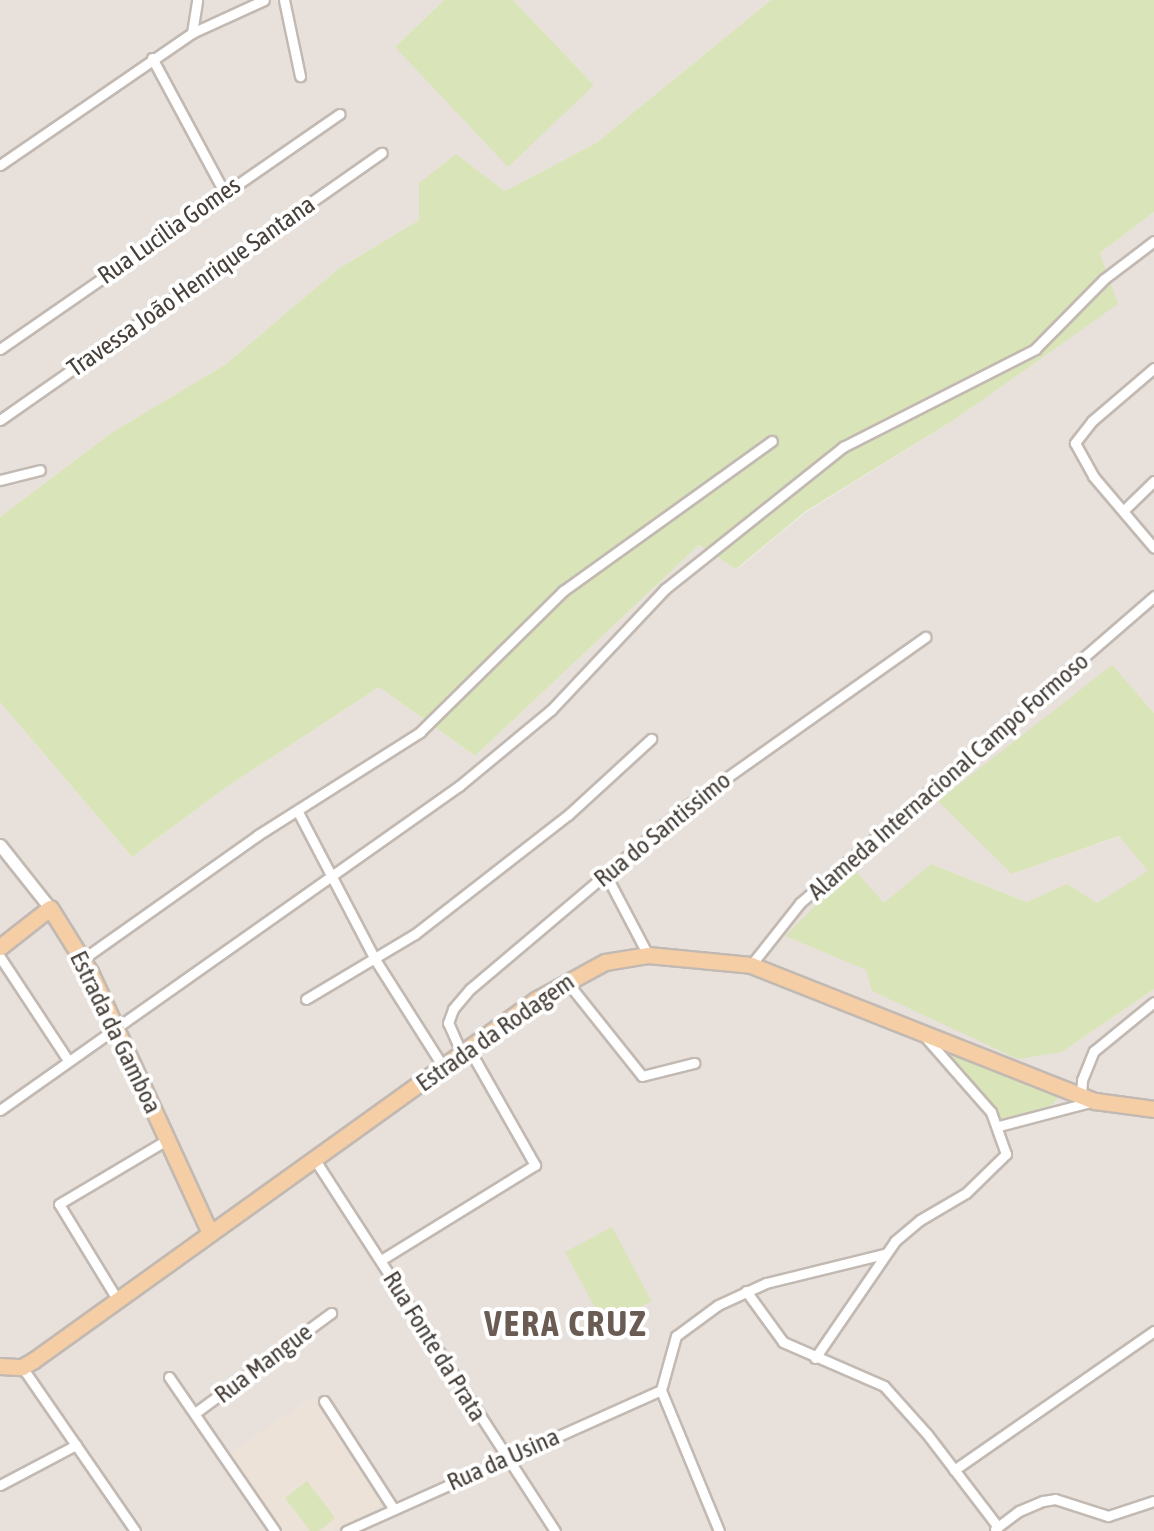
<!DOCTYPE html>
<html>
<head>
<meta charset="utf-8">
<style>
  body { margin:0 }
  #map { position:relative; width:1154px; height:1531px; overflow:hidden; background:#f4f0ec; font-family:"Asap Condensed",sans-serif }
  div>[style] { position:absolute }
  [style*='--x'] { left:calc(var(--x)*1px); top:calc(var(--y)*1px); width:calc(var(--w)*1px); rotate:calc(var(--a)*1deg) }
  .residential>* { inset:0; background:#e8e1db }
  .education>* { inset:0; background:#ece2d8 }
  .green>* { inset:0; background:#d9e4b9; transform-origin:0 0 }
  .roads { filter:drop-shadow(2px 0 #c2b9b2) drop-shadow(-2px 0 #c2b9b2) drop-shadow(0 2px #c2b9b2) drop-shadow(0 -2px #c2b9b2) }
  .minor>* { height:9px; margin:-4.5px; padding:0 4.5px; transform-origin:4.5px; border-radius:4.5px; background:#fff }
  .tertiary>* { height:11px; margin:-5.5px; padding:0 5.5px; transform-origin:5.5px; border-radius:5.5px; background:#fff }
  .primary>* { height:15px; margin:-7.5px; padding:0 7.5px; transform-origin:7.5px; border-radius:7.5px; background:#f5cea5 }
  span { translate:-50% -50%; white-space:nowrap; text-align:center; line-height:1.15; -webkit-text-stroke:8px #fff; paint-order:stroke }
  .street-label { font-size:25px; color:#48403a }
  .district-label { font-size:35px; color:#6a5c52; font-weight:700; letter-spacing:2.5px }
</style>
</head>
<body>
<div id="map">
  <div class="residential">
    <div style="clip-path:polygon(0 0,444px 0,395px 47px,594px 85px,513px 0,771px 0,596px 143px,505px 191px,456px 155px,419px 220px,338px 269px,226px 364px,111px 433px,0 517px)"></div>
    <div style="clip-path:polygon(1154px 212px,1154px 713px,1111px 665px,1012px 874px,1120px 836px,1149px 871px,1097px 903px,1067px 885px,1027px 902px,931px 864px,884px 904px,786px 936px,1062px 1052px,1154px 989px,1154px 1531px,0 1531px,0 702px,132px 857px,225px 788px,379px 687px,475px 756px,699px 545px,737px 569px,806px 512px,954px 420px,1117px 304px,1100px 253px)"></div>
  </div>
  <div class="education">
    <div style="clip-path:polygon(313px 1397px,384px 1504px,333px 1531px,280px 1531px,227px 1455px)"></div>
  </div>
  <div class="green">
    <div style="clip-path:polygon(444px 0,513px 0,594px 85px,508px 167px,395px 47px)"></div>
    <div style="clip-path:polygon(771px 0,1154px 0,1154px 212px,1100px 253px,1118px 304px,954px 420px,806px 511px,736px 569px,699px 545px,475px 756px,379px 687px,225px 788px,132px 857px,0 702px,0 517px,111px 433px,226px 364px,338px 269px,419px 220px,419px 183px,456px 154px,505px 191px,596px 143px)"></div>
    <div style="clip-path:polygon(1112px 665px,1154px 713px,1154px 989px,1062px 1052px,1018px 1059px,872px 991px,866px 970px,785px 936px,853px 868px,884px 903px,931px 864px,1027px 902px,1067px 884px,1097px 903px,1148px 871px,1119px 836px,1012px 874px,938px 801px)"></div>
    <div style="clip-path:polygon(946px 1047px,1060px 1095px,1052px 1105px,1005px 1122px,942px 1052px)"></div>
    <div style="left:612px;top:1227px;width:84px;height:53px;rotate:62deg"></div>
    <div style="clip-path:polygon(307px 1481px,335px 1518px,319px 1531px,310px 1531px,285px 1498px)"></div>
  </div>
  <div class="roads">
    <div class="minor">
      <div style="--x:284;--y:0;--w:78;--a:78.1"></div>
      <div style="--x:192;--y:33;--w:33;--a:-81"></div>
      <div style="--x:152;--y:58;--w:150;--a:61.7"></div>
      <div style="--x:0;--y:165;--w:233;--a:-34.5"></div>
      <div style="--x:192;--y:33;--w:79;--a:-24.6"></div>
      <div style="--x:0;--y:349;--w:413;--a:-34.7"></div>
      <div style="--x:1154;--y:368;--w:82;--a:139.5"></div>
      <div style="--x:1092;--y:421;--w:28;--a:128"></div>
      <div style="--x:1075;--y:443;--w:38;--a:61"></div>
      <div style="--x:1093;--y:476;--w:94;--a:49.7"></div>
      <div style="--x:0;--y:420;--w:466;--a:-35"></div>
      <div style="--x:0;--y:480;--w:41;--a:-14"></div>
      <div style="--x:1123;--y:511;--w:43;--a:-44.1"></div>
      <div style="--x:298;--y:812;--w:168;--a:62.4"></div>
      <div style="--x:376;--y:961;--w:127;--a:57.6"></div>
      <div style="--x:606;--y:875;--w:90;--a:62.3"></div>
      <div style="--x:0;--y:957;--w:123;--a:56.6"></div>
      <div style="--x:83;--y:959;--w:214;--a:-35.3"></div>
      <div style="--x:258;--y:835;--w:192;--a:-32.4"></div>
      <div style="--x:420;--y:732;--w:201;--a:-44.6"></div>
      <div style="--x:563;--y:591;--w:257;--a:-35.7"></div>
      <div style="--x:751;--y:965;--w:79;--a:-51.7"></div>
      <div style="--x:800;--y:903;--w:469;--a:-40.9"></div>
      <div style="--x:567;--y:982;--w:120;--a:51.4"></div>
      <div style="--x:642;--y:1076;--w:54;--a:-14"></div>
      <div style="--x:306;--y:999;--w:127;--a:-30.8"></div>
      <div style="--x:415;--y:934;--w:194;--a:-37.9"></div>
      <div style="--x:568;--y:815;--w:113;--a:-42.5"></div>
      <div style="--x:462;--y:1054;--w:34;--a:-114"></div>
      <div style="--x:448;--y:1023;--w:15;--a:-70"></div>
      <div style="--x:453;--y:1009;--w:26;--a:-50"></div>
      <div style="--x:470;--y:989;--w:285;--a:-40.2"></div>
      <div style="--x:688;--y:805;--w:291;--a:-35.3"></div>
      <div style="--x:1081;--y:1095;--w:15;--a:-86"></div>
      <div style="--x:1082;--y:1080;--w:31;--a:-68"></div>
      <div style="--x:1094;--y:1051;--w:77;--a:-39.2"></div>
      <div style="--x:0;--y:1110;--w:562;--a:-35.22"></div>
      <div style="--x:459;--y:786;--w:119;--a:-39.6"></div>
      <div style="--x:551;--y:710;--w:166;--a:-46.7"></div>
      <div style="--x:665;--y:589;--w:228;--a:-38.6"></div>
      <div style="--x:843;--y:447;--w:216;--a:-27"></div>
      <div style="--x:1035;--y:349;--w:98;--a:-45.4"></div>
      <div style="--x:1104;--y:279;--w:63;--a:-37.2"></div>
      <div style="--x:999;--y:1126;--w:98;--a:-14.7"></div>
      <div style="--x:315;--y:1160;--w:442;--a:57.1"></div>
      <div style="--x:381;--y:1260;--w:181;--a:-31.7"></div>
      <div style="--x:535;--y:1165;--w:133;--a:-119.6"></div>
      <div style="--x:746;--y:1291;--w:63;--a:54"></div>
      <div style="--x:783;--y:1342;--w:110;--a:23.5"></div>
      <div style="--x:884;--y:1386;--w:64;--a:48.1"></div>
      <div style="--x:927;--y:1434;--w:117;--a:52.6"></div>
      <div style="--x:117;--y:1299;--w:111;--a:-121.4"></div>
      <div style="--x:59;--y:1204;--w:126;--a:-30.7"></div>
      <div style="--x:815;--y:1358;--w:142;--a:-55.6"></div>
      <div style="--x:895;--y:1241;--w:33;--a:-40"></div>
      <div style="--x:920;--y:1220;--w:53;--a:-30.4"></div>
      <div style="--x:966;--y:1193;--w:56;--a:-44.3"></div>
      <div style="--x:1006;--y:1154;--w:45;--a:-109.7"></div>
      <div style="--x:991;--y:1112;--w:100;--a:-131.3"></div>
      <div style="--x:22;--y:1367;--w:199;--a:55.4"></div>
      <div style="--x:169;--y:1377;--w:187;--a:55.5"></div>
      <div style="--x:324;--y:1401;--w:127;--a:57.2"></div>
      <div style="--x:195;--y:1413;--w:169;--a:-36.3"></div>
      <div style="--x:954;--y:1470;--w:244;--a:-34.8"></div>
      <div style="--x:0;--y:1485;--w:86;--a:-27.8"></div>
      <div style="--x:995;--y:1529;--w:30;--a:-37"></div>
      <div style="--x:1019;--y:1511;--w:26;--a:-23"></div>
      <div style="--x:1043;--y:1501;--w:12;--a:-9"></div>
      <div style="--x:1055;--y:1499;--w:56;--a:17.8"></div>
      <div style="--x:1108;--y:1516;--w:48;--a:-18.1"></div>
      <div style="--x:346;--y:1531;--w:345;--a:-24.1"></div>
      <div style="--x:719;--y:1531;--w:152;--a:-112.4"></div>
      <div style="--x:661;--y:1390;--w:56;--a:-74.5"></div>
      <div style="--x:676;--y:1336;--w:52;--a:-36.4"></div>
      <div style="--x:718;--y:1305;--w:53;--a:-24.6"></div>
      <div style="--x:766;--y:1283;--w:122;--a:-13.8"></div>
    </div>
    <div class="tertiary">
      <div style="--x:0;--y:845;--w:80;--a:51.6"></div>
    </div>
    <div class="primary">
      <div style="--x:0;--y:947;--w:63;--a:-38"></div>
      <div style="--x:50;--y:908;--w:75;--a:58"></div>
      <div style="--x:90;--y:972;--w:287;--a:65.3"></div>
      <div style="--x:0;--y:1366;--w:22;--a:3"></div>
      <div style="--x:22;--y:1367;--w:14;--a:-30"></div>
      <div style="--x:34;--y:1360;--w:619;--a:-35.67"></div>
      <div style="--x:537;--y:999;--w:77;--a:-28.6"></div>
      <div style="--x:605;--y:962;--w:44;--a:-9.2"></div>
      <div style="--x:648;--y:955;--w:103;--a:5.5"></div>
      <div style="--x:751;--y:965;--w:370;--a:21.6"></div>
      <div style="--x:1095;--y:1101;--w:60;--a:7.7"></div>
    </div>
  </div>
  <div class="street-label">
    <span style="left:169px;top:230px;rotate:-35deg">Rua Lucilia Gomes</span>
    <span style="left:191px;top:286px;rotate:-35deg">Travessa João Henrique Santana</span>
    <span style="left:948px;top:776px;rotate:-41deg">Alameda Internacional Campo Formoso</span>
    <span style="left:662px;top:829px;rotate:-39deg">Rua do Santissimo</span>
    <span style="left:116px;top:1032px;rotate:64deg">Estrada da Gamboa</span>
    <span style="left:495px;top:1032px;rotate:-35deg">Estrada da Rodagem</span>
    <span style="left:435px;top:1346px;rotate:58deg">Rua Fonte da Prata</span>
    <span style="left:263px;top:1363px;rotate:-37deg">Rua Mangue</span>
    <span style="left:503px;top:1459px;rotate:-24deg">Rua da Usina</span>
  </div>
  <div class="district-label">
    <span style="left:566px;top:1323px">VERA CRUZ</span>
  </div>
</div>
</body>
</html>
